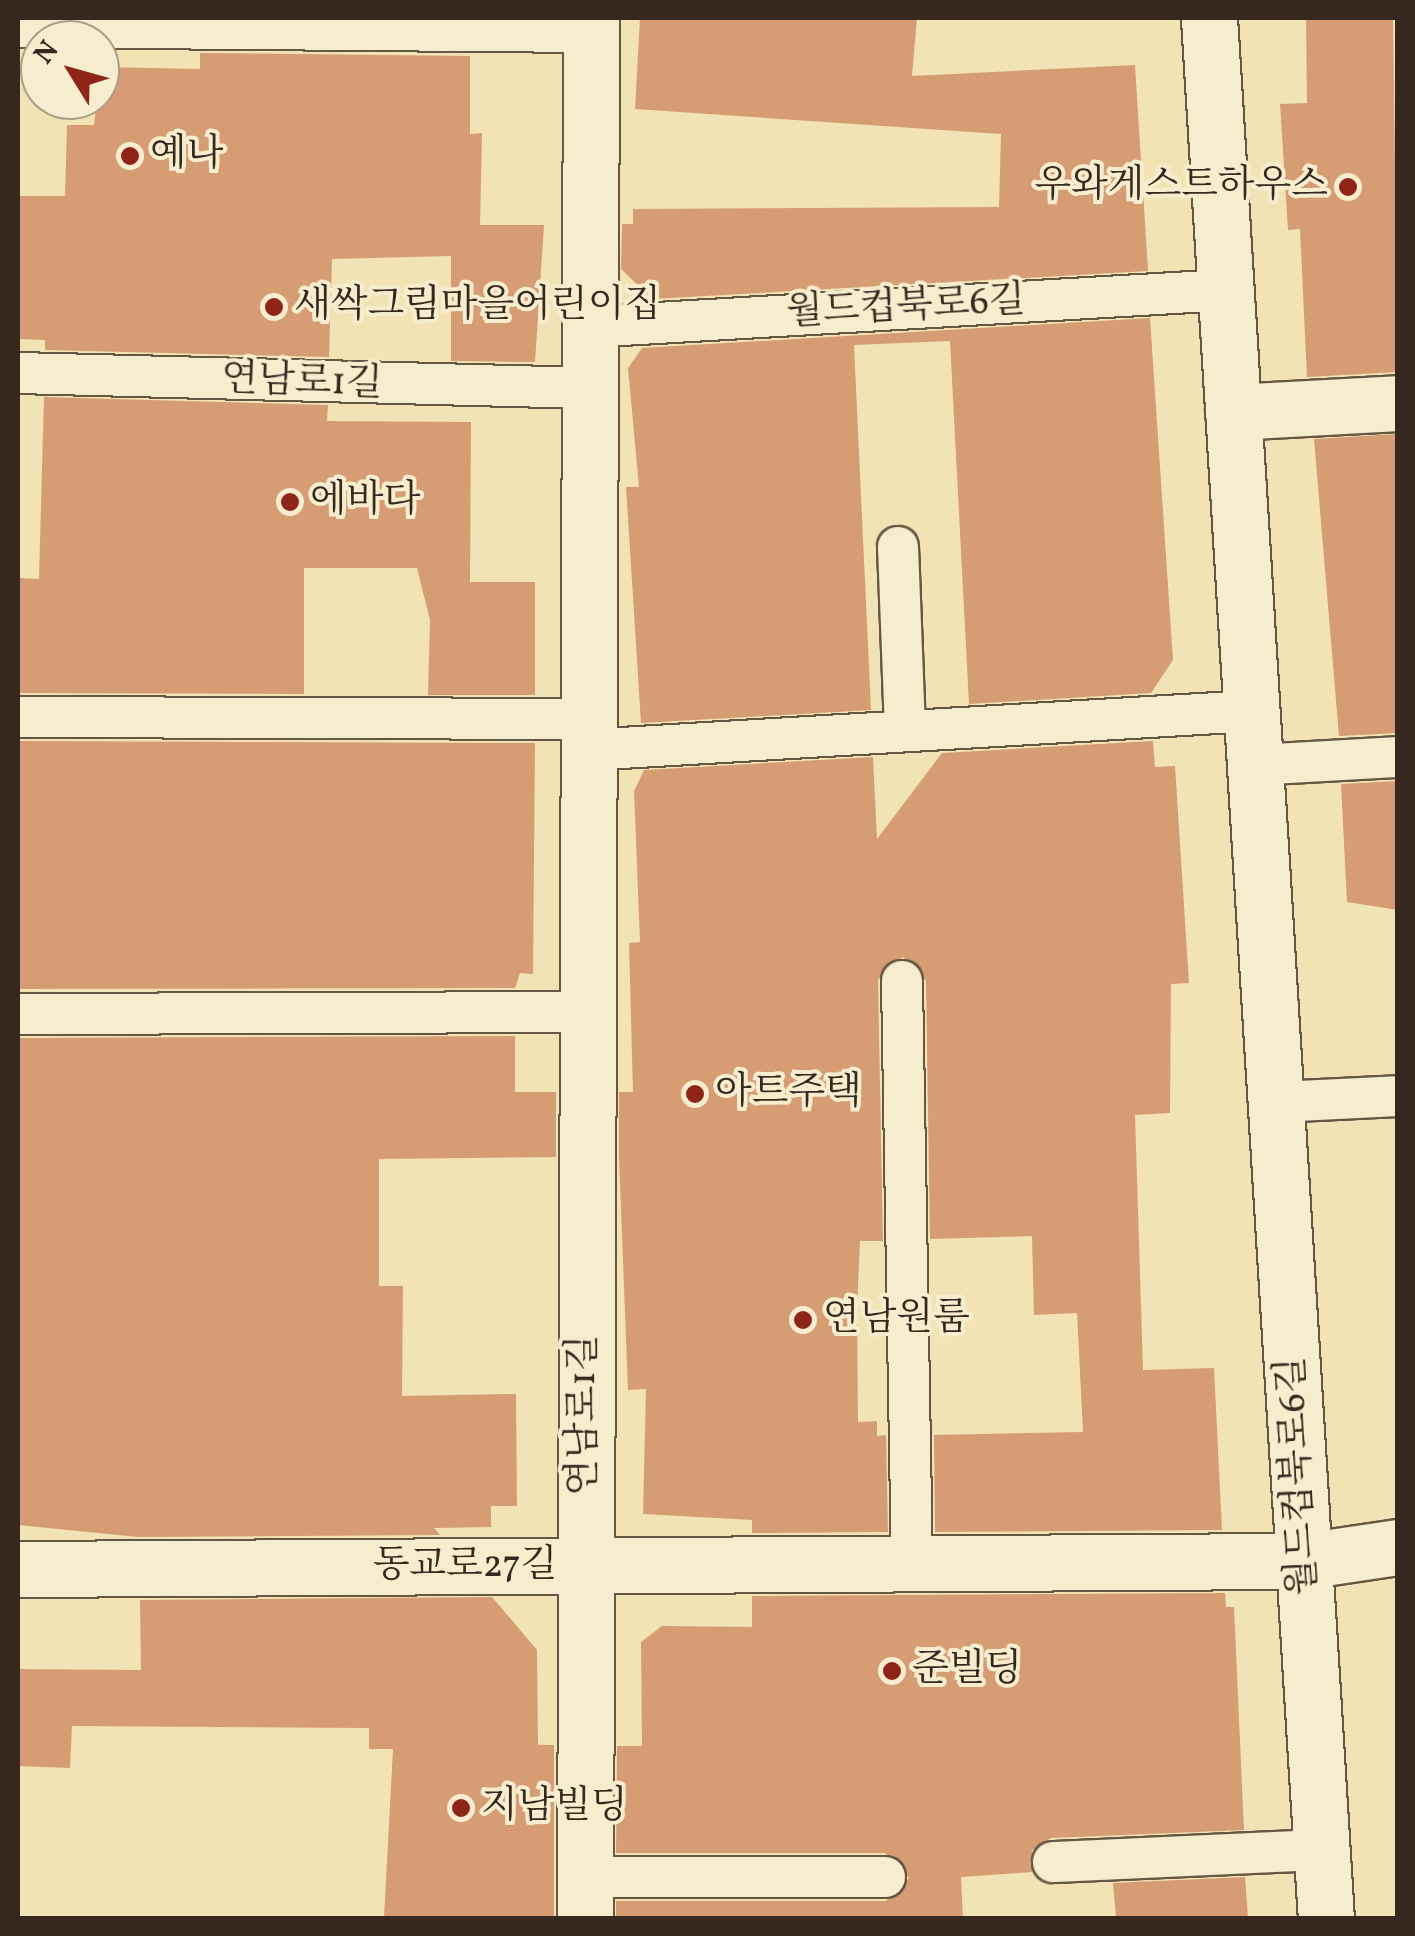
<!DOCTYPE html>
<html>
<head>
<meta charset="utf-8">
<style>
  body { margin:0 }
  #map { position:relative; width:1415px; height:1936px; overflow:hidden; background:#f1e3b3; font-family:Vollkorn,"Noto Serif KR",serif }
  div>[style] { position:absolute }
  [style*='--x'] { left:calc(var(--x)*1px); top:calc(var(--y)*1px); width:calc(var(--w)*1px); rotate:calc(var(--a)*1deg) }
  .building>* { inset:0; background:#d69c74 }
  .roads { filter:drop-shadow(2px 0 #665744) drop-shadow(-2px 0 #665744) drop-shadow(0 2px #665744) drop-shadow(0 -2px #665744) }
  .service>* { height:40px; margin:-20px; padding:0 20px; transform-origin:20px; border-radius:20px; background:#f6edce }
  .minor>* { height:55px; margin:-27.5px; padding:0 27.5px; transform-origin:27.5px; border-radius:27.5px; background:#f6edce }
  .dots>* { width:28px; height:28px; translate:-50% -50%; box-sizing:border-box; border:5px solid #f6edce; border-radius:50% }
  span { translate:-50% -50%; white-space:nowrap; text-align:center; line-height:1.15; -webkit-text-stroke:8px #f6edce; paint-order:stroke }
  .poi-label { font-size:38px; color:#37281f }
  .left { translate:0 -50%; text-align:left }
  .right { translate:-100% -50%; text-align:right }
  .street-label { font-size:38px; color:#37281f }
  .frame { position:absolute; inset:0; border:20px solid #37281f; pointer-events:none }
  .north { position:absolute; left:20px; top:20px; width:100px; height:100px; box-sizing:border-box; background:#f6edce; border:2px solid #aa9e88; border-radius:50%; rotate:307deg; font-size:28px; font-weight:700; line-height:40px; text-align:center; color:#37281f }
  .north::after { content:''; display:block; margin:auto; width:35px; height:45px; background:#8f2418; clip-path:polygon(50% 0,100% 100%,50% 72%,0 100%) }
</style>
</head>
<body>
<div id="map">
  <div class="building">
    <div style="clip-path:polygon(640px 18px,917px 18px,912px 76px,1135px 65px,1148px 271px,652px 299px,621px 269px,622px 224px,633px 224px,633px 209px,999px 207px,1001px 134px,635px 109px)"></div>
    <div style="clip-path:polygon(1306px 18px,1393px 18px,1398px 372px,1307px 377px,1300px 229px,1288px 230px,1280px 104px,1307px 103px)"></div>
    <div style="clip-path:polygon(200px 53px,470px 56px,470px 134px,482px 133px,480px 225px,544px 225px,535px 362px,451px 361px,451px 256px,332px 259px,329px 357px,45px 350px,45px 340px,18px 339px,18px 196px,65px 196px,67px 125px,94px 125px,100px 67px,200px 69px)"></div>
    <div style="clip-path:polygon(1150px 318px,1173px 660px,1151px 693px,969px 704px,950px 341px,854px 345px,871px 710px,641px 723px,626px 487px,639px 487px,628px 368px,642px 348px)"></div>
    <div style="clip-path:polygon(44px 397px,328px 405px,327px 421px,471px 422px,470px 582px,535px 582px,535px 695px,428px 695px,430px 620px,417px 568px,304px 568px,304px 694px,18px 693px,18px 578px,39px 579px)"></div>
    <div style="clip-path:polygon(1398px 434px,1398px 733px,1339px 736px,1314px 439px)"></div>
    <div style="clip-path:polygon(20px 741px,535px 743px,533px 974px,520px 973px,515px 988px,18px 989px)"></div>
    <div style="clip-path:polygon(1153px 741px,1155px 767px,1175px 766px,1189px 983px,1171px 984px,1170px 1113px,1135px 1115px,1143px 1370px,1214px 1368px,1222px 1530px,935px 1532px,934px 1435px,1083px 1432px,1077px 1313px,1034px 1315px,1032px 1236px,930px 1239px,926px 981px,903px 957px,878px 980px,883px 1241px,860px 1241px,857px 1310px,858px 1422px,877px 1421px,877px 1436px,886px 1435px,888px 1532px,752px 1533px,752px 1520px,643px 1514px,646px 1389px,628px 1390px,619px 1157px,619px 1092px,633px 1092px,629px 943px,640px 942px,634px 791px,644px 770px,873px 757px,877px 839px,942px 753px)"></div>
    <div style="clip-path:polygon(1398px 781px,1398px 910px,1347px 902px,1341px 784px)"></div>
    <div style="clip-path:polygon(515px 1036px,515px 1092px,556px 1092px,556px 1157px,379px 1159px,379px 1286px,403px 1286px,402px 1396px,516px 1394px,517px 1506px,491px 1506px,491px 1527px,434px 1528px,440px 1535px,138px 1537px,18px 1525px,20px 1038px)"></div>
    <div style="clip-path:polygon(1225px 1593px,1226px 1607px,1234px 1607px,1244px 1830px,1051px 1838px,1032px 1850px,1032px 1872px,961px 1877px,963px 1918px,616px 1917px,616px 1901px,886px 1901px,909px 1878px,885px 1853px,616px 1853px,617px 1746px,642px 1746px,641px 1642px,662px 1626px,752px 1627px,752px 1596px)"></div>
    <div style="clip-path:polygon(492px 1597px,537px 1650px,538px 1745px,554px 1745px,554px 1917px,384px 1918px,393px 1749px,369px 1749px,369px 1728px,72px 1726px,70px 1768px,18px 1766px,18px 1669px,141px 1670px,140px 1600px)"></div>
    <div style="clip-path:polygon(1245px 1877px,1248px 1918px,1116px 1918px,1113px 1883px)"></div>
  </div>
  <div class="roads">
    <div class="service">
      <div style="--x:18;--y:27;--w:574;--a:0.5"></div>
      <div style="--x:588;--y:327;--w:638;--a:-3.32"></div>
      <div style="--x:18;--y:373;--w:569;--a:1.51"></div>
      <div style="--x:898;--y:547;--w:184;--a:87.8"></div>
      <div style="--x:18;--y:717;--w:569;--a:0.2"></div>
      <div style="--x:587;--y:750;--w:666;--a:-3.36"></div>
      <div style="--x:1255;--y:765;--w:143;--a:-3.2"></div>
      <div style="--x:902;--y:981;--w:585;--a:89.02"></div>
      <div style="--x:18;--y:1014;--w:570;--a:-0.2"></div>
      <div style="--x:1277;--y:1102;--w:121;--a:-2.8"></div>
      <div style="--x:1053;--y:1862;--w:268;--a:-2.6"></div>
      <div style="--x:585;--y:1877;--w:300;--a:0"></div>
    </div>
    <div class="minor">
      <div style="--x:1209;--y:18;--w:1904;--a:86.48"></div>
      <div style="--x:1233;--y:412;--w:165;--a:-3.1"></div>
      <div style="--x:18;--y:1569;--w:1286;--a:-0.36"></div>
      <div style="--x:1304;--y:1561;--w:95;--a:-8.5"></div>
      <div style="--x:585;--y:1918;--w:1900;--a:-89.82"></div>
    </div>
  </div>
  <div class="dots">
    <div style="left:130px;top:156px;background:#8f2418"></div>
    <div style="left:1348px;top:187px;background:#8f2418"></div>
    <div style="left:274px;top:307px;background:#8f2418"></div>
    <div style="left:290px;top:502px;background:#8f2418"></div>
    <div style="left:695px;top:1094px;background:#8f2418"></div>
    <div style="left:803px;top:1320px;background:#8f2418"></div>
    <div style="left:892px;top:1671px;background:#8f2418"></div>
    <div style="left:461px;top:1808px;background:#8f2418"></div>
  </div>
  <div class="poi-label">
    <span class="left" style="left:150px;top:156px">예나</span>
    <span class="right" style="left:1328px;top:187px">우와게스트하우스</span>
    <span class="left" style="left:294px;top:307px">새싹그림마을어린이집</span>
    <span class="left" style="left:310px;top:502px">에바다</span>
    <span class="left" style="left:715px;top:1094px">아트주택</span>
    <span class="left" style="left:823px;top:1320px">연남원룸</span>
    <span class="left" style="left:912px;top:1671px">준빌딩</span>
    <span class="left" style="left:481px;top:1808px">지남빌딩</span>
  </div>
  <div class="street-label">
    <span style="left:906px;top:308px;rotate:-3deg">월드컵북로6길</span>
    <span style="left:302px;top:383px;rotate:2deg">연남로1길</span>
    <span style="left:585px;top:1415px;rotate:-90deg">연남로1길</span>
    <span style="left:1299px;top:1476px;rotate:-93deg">월드컵북로6길</span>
    <span style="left:465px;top:1567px">동교로27길</span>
  </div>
  <div class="frame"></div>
  <div class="north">N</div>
</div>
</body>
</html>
